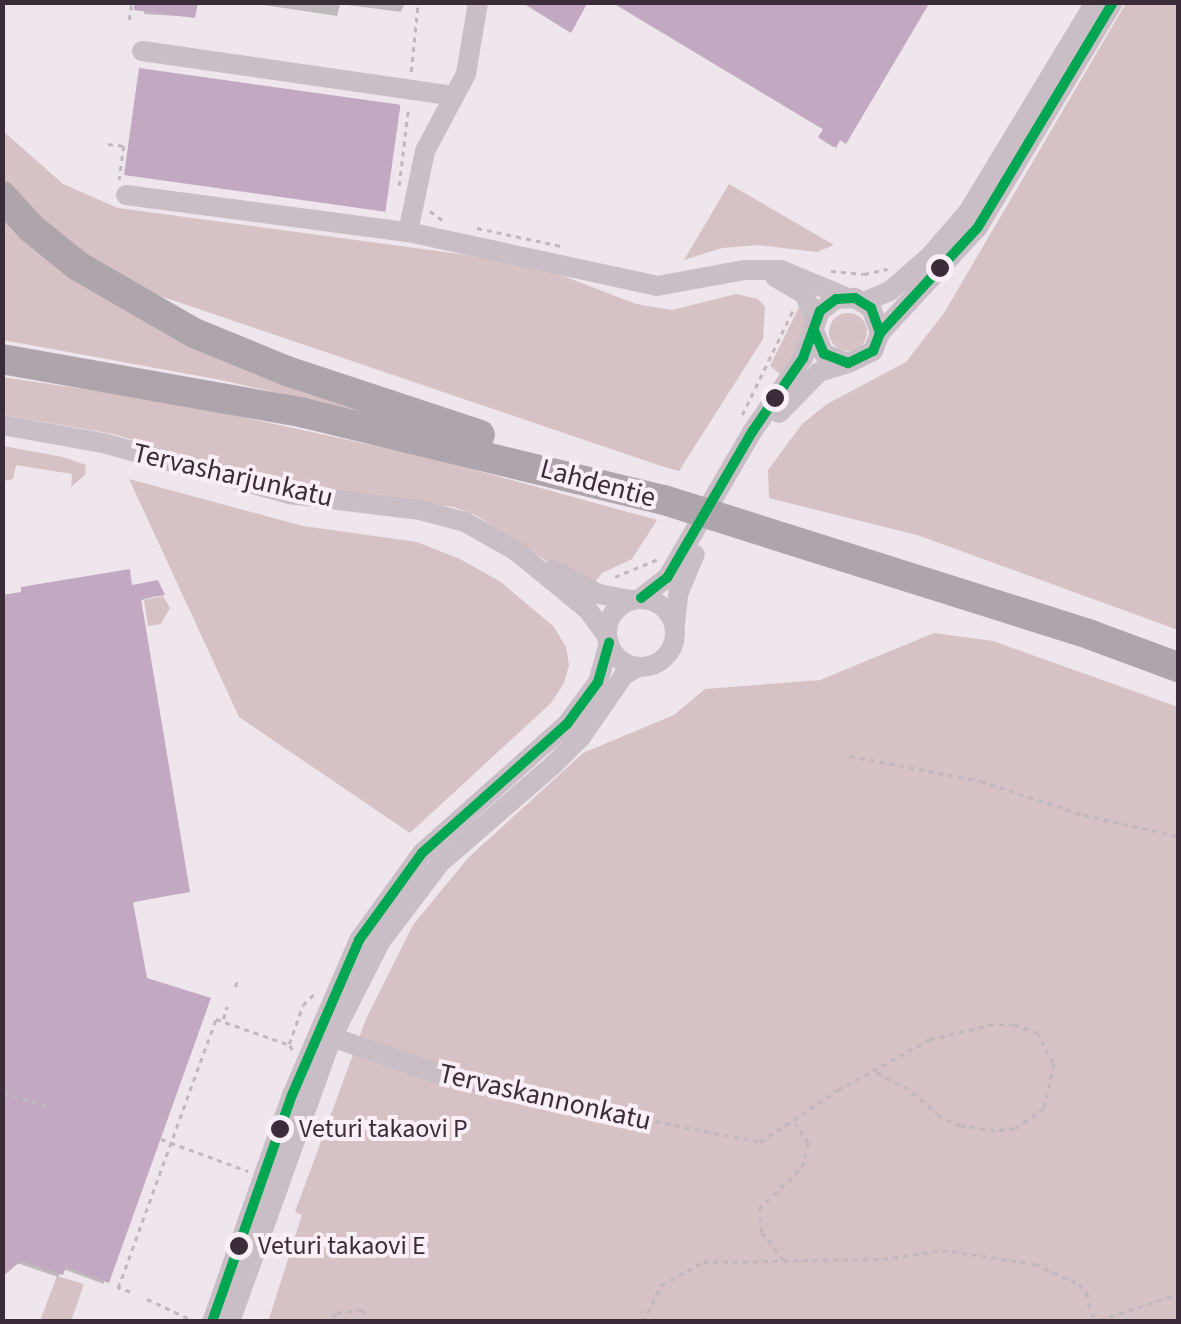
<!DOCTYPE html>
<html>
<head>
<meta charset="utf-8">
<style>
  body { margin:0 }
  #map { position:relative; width:1181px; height:1324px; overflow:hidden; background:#efe6ed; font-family:"Source Sans 3",sans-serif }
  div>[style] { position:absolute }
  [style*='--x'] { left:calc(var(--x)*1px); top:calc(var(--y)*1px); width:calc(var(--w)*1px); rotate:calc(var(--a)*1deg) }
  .green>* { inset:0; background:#d6c2c4 }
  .round { border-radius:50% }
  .shadow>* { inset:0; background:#0003 }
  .building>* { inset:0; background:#c2a8c1; transform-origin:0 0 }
  .path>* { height:2.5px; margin-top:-1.25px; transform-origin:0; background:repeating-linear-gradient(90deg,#c1b7bf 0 5px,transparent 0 10px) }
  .minor>* { height:20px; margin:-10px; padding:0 10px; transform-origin:10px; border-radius:10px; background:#c9bec6 }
  .minor>.ring { margin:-10px; padding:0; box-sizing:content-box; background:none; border:20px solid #c9bec6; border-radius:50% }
  .highway>* { height:30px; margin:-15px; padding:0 15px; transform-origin:15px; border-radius:15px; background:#aea5ac }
  .bus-1>* { height:10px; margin:-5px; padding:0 5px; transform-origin:5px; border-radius:5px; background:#00a651 }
  .dots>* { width:28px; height:28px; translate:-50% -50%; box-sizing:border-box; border:5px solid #faeef7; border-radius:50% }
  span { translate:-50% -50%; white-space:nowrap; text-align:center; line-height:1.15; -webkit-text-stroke:8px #faeef7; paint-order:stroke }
  .bus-label { font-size:26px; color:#3a2c39 }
  .left { translate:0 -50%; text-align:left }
  .street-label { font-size:28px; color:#3a2c39 }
  .frame { position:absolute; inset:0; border:5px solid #3a2c39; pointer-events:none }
</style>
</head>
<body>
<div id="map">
  <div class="green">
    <div style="clip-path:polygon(1126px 3px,1178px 3px,1178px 630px,917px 535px,769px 498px,768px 470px,802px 424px,827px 404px,906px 362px,944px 313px)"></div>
    <div style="clip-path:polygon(2px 130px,63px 184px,118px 208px,467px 255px,548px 270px,636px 304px,672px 310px,736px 294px,758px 299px,765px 307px,763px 339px,679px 471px,661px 466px,128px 285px,28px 213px,3px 180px)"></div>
    <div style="clip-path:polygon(729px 184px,834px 245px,817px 252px,758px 245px,722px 248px,684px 260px)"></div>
    <div style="clip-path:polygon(2px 207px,33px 240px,390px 419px,221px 380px,3px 340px)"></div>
    <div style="clip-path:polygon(801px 303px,807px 316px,804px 344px,780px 374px,770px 366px)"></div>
    <div class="round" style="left:829px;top:313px;width:38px;height:38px"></div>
    <div style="clip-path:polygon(2px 377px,178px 403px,431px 458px,657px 520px,632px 559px,602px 573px,593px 585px,557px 568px,477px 516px,454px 507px,269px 481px,113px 434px,3px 415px)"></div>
    <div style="clip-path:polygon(3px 446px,63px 457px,86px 465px,85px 475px,71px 487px,72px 474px,16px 465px,13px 479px,3px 481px)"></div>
    <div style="clip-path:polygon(129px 479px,303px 526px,417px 542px,460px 559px,501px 582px,554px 627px,566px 647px,569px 665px,564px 683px,551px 703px,410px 833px,239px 717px)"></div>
    <div style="clip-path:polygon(163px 596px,170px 608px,161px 624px,148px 626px,144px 600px)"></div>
    <div style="clip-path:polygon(934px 633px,993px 641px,1178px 707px,1178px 1321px,268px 1322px,302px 1215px,295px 1212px,366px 1019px,413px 925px,468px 858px,583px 753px,674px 715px,705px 689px,820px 680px)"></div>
    <div style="clip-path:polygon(57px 1276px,84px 1284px,71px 1321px,40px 1321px)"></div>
  </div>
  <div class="shadow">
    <div style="clip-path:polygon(145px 2px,193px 17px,144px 14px)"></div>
    <div style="clip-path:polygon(244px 2px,405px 2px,401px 12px,340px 4px,337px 16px)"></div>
    <div style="clip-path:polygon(611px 2px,927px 2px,833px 147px,819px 138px,824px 130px)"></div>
    <div style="clip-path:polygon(130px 588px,162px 594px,139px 601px,187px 891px,131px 903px,104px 1284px,63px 1269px,58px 1277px,17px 1263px,19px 593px)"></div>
  </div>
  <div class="building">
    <div style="clip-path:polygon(134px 2px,198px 2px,195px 18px,134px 10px)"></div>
    <div style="clip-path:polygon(521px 2px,588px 2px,571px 33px)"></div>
    <div style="clip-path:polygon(612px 2px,930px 2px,846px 144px,840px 140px,836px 148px,818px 137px,823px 129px)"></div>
    <div style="left:139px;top:68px;width:264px;height:108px;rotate:8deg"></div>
    <div style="clip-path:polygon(130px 569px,132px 585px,158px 580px,165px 595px,141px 599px,190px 892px,133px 902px,147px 978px,211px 998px,109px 1283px,66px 1267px,63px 1275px,21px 1261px,2px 1277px,2px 595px,21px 592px,21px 587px)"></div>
  </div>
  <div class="path">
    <div style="--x:129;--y:20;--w:18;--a:-81"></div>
    <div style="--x:411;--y:72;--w:70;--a:-84.3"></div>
    <div style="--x:108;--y:144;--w:16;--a:7"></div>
    <div style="--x:124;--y:146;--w:34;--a:98"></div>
    <div style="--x:399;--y:186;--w:78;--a:-83.3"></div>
    <div style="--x:430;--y:211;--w:17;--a:36"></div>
    <div style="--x:477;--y:228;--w:86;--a:12.1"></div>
    <div style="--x:831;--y:271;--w:33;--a:5"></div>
    <div style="--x:864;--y:274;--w:24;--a:-12"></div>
    <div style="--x:742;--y:415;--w:117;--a:-64.1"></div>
    <div style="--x:615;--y:577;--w:47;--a:-22.7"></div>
    <div style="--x:2;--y:596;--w:11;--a:-10"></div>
    <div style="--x:850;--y:756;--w:133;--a:10.8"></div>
    <div style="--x:981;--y:781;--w:108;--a:18.3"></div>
    <div style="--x:1084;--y:815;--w:96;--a:12.6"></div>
    <div style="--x:235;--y:987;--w:9;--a:-69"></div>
    <div style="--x:223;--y:1019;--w:13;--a:-72"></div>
    <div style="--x:292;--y:1050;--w:7;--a:-117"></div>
    <div style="--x:289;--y:1044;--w:41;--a:-70.3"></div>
    <div style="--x:303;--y:1005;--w:18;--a:-45"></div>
    <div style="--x:4;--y:1092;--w:48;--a:18.1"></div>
    <div style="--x:557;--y:1102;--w:207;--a:11.1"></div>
    <div style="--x:760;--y:1142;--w:94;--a:-33.7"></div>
    <div style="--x:838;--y:1090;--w:105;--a:-29"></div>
    <div style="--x:930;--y:1039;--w:61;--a:-13.3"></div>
    <div style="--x:989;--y:1025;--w:25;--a:0"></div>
    <div style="--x:1014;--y:1025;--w:24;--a:17"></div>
    <div style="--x:1037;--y:1032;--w:36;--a:62"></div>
    <div style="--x:1054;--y:1064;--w:46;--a:102.5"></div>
    <div style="--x:1044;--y:1109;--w:36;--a:146"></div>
    <div style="--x:1014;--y:1129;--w:19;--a:174"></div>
    <div style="--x:995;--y:1131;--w:35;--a:-172"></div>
    <div style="--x:960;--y:1126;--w:23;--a:-155"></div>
    <div style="--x:939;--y:1116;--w:41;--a:-138.9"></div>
    <div style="--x:908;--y:1089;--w:39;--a:-153"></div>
    <div style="--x:161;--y:1139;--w:93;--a:20.2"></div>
    <div style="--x:783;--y:1260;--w:36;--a:-128"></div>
    <div style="--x:761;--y:1232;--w:23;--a:-95"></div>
    <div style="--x:759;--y:1209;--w:60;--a:-44.3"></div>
    <div style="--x:802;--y:1167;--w:25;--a:-76"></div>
    <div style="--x:808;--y:1143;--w:23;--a:-124"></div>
    <div style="--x:130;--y:1292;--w:13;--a:-162"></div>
    <div style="--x:118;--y:1288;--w:286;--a:-70"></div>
    <div style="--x:216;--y:1019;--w:75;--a:19.4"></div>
    <div style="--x:147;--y:1299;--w:50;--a:25"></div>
    <div style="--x:1100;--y:1320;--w:82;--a:-18.4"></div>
    <div style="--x:324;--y:1322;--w:16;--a:-35"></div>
    <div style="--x:337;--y:1313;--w:26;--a:-7"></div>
    <div style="--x:363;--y:1310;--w:13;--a:67"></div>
    <div style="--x:643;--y:1322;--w:41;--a:-64.1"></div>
    <div style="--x:661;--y:1285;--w:48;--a:-28.7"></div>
    <div style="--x:703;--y:1262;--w:180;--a:-1"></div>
    <div style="--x:883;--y:1259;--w:60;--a:-8.7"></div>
    <div style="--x:942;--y:1250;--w:94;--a:8.6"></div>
    <div style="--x:1035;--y:1264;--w:48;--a:24.4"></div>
    <div style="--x:1079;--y:1284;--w:12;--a:48"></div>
    <div style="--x:1087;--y:1293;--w:21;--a:79"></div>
    <div style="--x:1091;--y:1314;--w:14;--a:36"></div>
  </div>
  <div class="minor">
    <div style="--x:142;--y:51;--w:315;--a:8.2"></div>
    <div style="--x:126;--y:195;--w:284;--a:7.5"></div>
    <div style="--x:408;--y:232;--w:255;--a:12.2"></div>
    <div style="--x:657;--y:286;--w:88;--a:-10.4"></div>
    <div style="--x:744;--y:270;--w:37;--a:0"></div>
    <div style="--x:781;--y:270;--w:70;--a:22.6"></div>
    <div style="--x:408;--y:232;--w:83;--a:-78.1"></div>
    <div style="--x:425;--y:151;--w:87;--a:-62"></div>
    <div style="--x:466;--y:74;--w:73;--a:-80.5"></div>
    <div style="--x:775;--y:277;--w:34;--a:30"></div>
    <div style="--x:804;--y:294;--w:29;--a:65"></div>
    <div style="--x:864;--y:302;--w:28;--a:-23"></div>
    <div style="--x:890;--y:291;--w:53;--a:-41.2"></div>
    <div style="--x:930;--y:256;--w:58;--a:-49.2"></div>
    <div style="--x:968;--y:212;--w:245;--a:-58.8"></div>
    <div style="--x:880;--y:333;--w:144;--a:-47.2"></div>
    <div style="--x:978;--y:227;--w:262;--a:-59"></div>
    <div style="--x:779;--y:413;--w:57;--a:-45.7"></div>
    <div style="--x:819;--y:372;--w:28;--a:-17"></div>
    <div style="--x:2;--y:425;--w:103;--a:10.1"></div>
    <div style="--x:103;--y:443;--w:193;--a:15.3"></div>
    <div style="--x:289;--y:494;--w:132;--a:7"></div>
    <div style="--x:420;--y:510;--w:47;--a:14.9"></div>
    <div style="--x:465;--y:522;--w:59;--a:29.6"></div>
    <div style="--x:516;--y:551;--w:93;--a:39.3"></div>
    <div style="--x:588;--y:610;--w:32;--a:54"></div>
    <div style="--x:553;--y:570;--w:52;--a:27.6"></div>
    <div style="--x:599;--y:594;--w:31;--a:11"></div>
    <div style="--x:641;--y:598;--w:33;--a:-38"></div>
    <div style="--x:667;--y:578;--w:169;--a:-59.8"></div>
    <div style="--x:752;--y:432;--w:90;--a:-55.4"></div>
    <div style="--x:803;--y:358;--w:50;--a:-70.1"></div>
    <div style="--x:820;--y:311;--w:20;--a:-37"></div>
    <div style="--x:836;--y:299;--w:19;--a:-3"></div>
    <div style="--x:855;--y:298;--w:19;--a:32"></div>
    <div style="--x:871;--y:308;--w:27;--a:70"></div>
    <div style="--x:880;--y:333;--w:19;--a:111"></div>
    <div style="--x:873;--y:351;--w:28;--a:154"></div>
    <div style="--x:848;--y:363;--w:26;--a:-159"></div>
    <div style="--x:824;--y:354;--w:25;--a:-113"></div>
    <div class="ring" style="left:607px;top:599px;width:48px;height:48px"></div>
    <div style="--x:675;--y:625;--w:31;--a:-84"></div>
    <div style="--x:678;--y:594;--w:43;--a:-67"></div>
    <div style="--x:323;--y:1034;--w:116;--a:19.1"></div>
    <div style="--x:433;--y:1072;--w:109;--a:13.8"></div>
    <div style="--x:212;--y:1322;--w:241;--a:-70.6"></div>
    <div style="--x:292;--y:1095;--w:169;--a:-66.6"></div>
    <div style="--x:359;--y:940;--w:107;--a:-54.1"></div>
    <div style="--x:422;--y:853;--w:194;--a:-41.7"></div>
    <div style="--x:567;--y:724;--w:52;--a:-53.6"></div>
    <div style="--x:598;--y:682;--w:41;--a:-74.2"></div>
    <div style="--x:230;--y:1322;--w:303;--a:-70.3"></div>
    <div style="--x:332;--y:1037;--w:108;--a:-63"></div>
    <div style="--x:381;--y:941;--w:98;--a:-52.9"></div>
    <div style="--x:440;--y:863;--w:150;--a:-40.9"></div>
    <div style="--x:553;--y:765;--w:40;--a:-45"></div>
    <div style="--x:581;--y:737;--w:75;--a:-55.3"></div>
    <div style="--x:624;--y:675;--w:16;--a:-30"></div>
  </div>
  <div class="highway">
    <div style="--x:2;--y:196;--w:43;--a:47.8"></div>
    <div style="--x:31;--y:228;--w:60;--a:39"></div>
    <div style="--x:78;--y:266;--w:134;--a:30"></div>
    <div style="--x:194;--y:333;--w:100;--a:22.2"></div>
    <div style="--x:287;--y:371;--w:203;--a:18.3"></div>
    <div style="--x:2;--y:359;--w:307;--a:10.1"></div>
    <div style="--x:304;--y:413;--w:370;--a:13.6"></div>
    <div style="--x:664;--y:500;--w:448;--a:17.5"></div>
    <div style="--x:1091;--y:635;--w:93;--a:20.2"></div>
  </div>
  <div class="bus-1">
    <div style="--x:880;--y:333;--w:144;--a:-47.2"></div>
    <div style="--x:978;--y:227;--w:262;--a:-59"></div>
    <div style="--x:641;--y:598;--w:33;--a:-38"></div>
    <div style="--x:667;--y:578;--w:169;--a:-59.8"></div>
    <div style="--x:752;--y:432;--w:90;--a:-55.4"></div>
    <div style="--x:803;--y:358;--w:50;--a:-70.1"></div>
    <div style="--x:820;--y:311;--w:20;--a:-37"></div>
    <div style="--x:836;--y:299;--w:19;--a:-3"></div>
    <div style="--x:855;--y:298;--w:19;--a:32"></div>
    <div style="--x:871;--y:308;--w:27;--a:70"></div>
    <div style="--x:880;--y:333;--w:19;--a:111"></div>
    <div style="--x:873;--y:351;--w:28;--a:154"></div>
    <div style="--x:848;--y:363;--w:26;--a:-159"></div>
    <div style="--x:824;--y:354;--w:25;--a:-113"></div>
    <div style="--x:212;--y:1322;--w:241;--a:-70.6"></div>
    <div style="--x:292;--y:1095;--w:169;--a:-66.6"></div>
    <div style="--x:359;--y:940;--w:107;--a:-54.1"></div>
    <div style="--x:422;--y:853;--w:194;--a:-41.7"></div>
    <div style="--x:567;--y:724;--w:52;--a:-53.6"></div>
    <div style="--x:598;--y:682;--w:41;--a:-74.2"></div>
  </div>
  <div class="dots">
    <div style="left:940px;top:268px;background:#3a2c39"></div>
    <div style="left:775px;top:398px;background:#3a2c39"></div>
    <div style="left:280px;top:1129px;background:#3a2c39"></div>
    <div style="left:239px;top:1246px;background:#3a2c39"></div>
  </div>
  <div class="bus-label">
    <span class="left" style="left:299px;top:1129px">Veturi takaovi P</span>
    <span class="left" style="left:258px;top:1246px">Veturi takaovi E</span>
  </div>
  <div class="street-label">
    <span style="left:233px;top:475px;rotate:13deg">Tervasharjunkatu</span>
    <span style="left:598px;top:483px;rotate:15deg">Lahdentie</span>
    <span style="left:545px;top:1097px;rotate:13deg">Tervaskannonkatu</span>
  </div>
  <div class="frame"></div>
</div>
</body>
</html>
